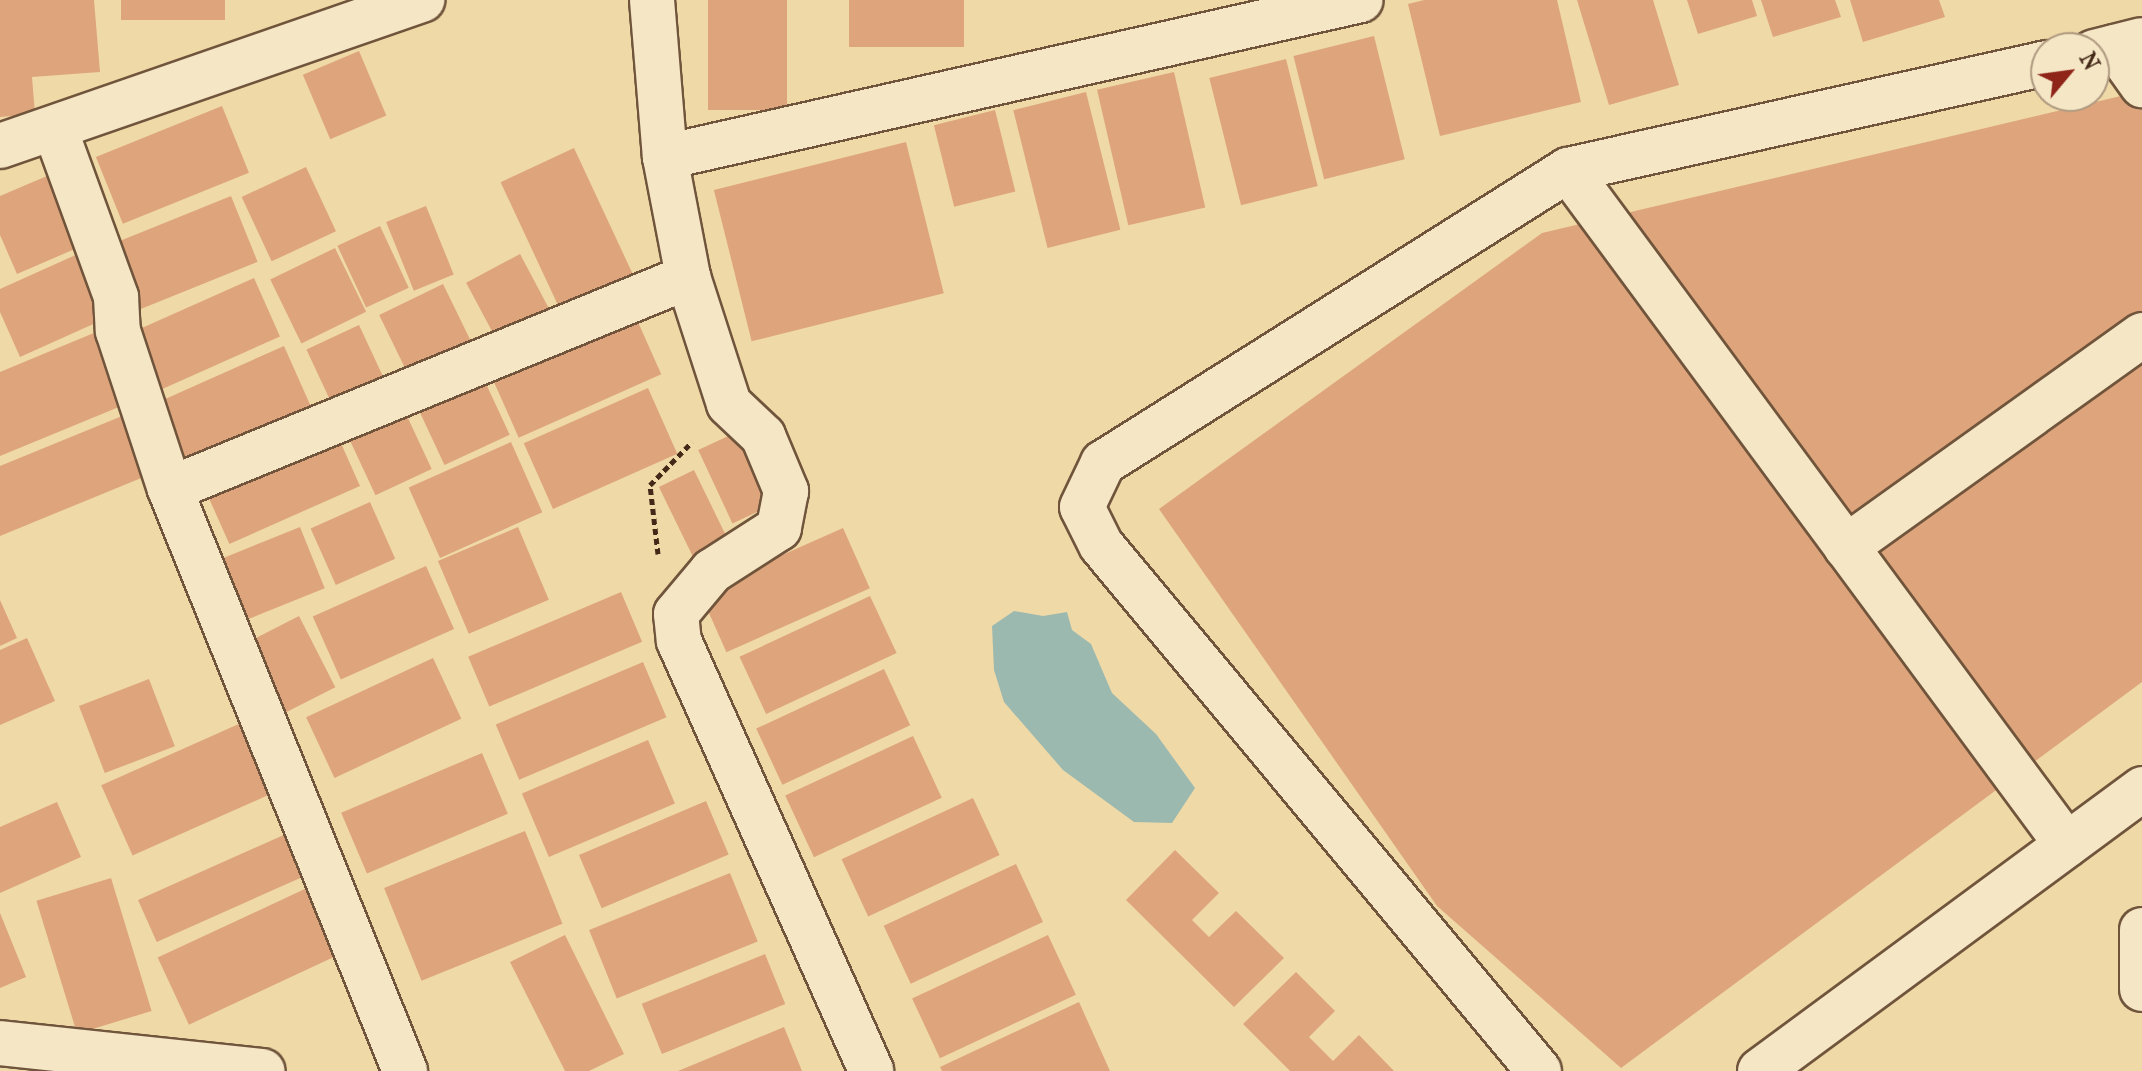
<!DOCTYPE html>
<html>
<head>
<meta charset="utf-8">
<style>
  body { margin:0 }
  #map { position:relative; width:2142px; height:1071px; overflow:hidden; background:#efd9a7; font-family:"IM FELL French Canon",serif }
  div>[style] { position:absolute }
  [style*='--x'] { left:calc(var(--x)*1px); top:calc(var(--y)*1px); width:calc(var(--w)*1px); rotate:calc(var(--a)*1deg) }
  .water>* { inset:0; background:#9cb9b0 }
  .building>* { inset:0; background:#dea57c; transform-origin:0 0 }
  .path>* { height:5px; margin-top:-2.5px; transform-origin:0; background:repeating-linear-gradient(90deg,#452918 0 6px,transparent 0 10px) }
  .roads { filter:drop-shadow(2px 0 #70553c) drop-shadow(-2px 0 #70553c) drop-shadow(0 2px #70553c) drop-shadow(0 -2px #70553c) }
  .minor>* { height:44px; margin:-22px; padding:0 22px; transform-origin:22px; border-radius:22px; background:#f5e6c6 }
  span { translate:-50% -50%; white-space:nowrap; text-align:center; line-height:1.15; -webkit-text-stroke:7px #f5e6c6; paint-order:stroke }
  .north { position:absolute; left:2030px; top:32px; width:80px; height:80px; box-sizing:border-box; background:#f5e6c6; border:2px solid #af9a80; border-radius:50%; rotate:61deg; font-size:22px; font-weight:700; line-height:32px; text-align:center; color:#452918 }
  .north::after { content:''; display:block; margin:auto; width:28px; height:36px; background:#8f2418; clip-path:polygon(50% 0,100% 100%,50% 72%,0 100%) }
</style>
</head>
<body>
<div id="map">
  <div class="water">
    <div style="clip-path:polygon(1014px 611px,1043px 616px,1067px 612px,1072px 630px,1091px 644px,1112px 693px,1156px 734px,1195px 788px,1172px 823px,1134px 822px,1063px 770px,1004px 702px,994px 670px,992px 626px)"></div>
  </div>
  <div class="building">
    <div style="clip-path:polygon(0 0,94px 0,100px 72px,32px 77px,35px 114px,0 117px)"></div>
    <div style="left:121px;top:0;width:104px;height:20px"></div>
    <div style="left:708px;top:0;width:79px;height:110px"></div>
    <div style="left:849px;top:0;width:115px;height:47px"></div>
    <div style="clip-path:polygon(1424px 0,1557px 0,1581px 102px,1440px 136px,1408px 4px)"></div>
    <div style="clip-path:polygon(1577px 0,1653px 0,1679px 85px,1609px 105px)"></div>
    <div style="clip-path:polygon(1687px 0,1752px 0,1757px 16px,1698px 34px)"></div>
    <div style="clip-path:polygon(1761px 0,1835px 0,1841px 17px,1773px 37px)"></div>
    <div style="clip-path:polygon(1850px 0,1939px 0,1945px 17px,1863px 42px)"></div>
    <div style="left:1374px;top:36px;width:127px;height:83px;rotate:76deg"></div>
    <div style="left:359px;top:51px;width:70px;height:61px;rotate:67deg"></div>
    <div style="left:1286px;top:59px;width:131px;height:79px;rotate:76deg"></div>
    <div style="left:1174px;top:72px;width:139px;height:79px;rotate:77deg"></div>
    <div style="clip-path:polygon(2142px 91px,2142px 682px,1621px 1068px,1437px 906px,1159px 509px,1542px 233px)"></div>
    <div style="left:1086px;top:92px;width:142px;height:75px;rotate:76deg"></div>
    <div style="left:222px;top:106px;width:72px;height:136px;rotate:68deg"></div>
    <div style="left:995px;top:110px;width:84px;height:63px;rotate:76deg"></div>
    <div style="left:906px;top:142px;width:156px;height:198px;rotate:76deg"></div>
    <div style="left:574px;top:148px;width:148px;height:81px;rotate:65deg"></div>
    <div style="left:306px;top:167px;width:71px;height:71px;rotate:65deg"></div>
    <div style="clip-path:polygon(61px 170px,91px 242px,17px 274px,0 235px,0 196px)"></div>
    <div style="left:231px;top:196px;width:71px;height:130px;rotate:68deg"></div>
    <div style="left:426px;top:206px;width:74px;height:43px;rotate:68deg"></div>
    <div style="left:380px;top:226px;width:68px;height:47px;rotate:65deg"></div>
    <div style="left:335px;top:248px;width:71px;height:72px;rotate:64deg"></div>
    <div style="clip-path:polygon(80px 253px,109px 317px,20px 357px,0 312px,0 289px)"></div>
    <div style="left:520px;top:254px;width:73px;height:61px;rotate:62deg"></div>
    <div style="left:254px;top:278px;width:64px;height:143px;rotate:66deg"></div>
    <div style="left:443px;top:284px;width:76px;height:71px;rotate:64deg"></div>
    <div style="left:634px;top:313px;width:67px;height:156px;rotate:66deg"></div>
    <div style="left:359px;top:325px;width:71px;height:58px;rotate:65deg"></div>
    <div style="clip-path:polygon(101px 330px,131px 402px,0 456px,0 372px)"></div>
    <div style="left:284px;top:346px;width:79px;height:138px;rotate:66deg"></div>
    <div style="left:481px;top:373px;width:68px;height:72px;rotate:65deg"></div>
    <div style="left:648px;top:388px;width:72px;height:136px;rotate:66deg"></div>
    <div style="left:400px;top:401px;width:75px;height:62px;rotate:65deg"></div>
    <div style="clip-path:polygon(127px 414px,151px 474px,0 536px,0 466px)"></div>
    <div style="left:739px;top:431px;width:81px;height:45px;rotate:65deg"></div>
    <div style="left:336px;top:432px;width:59px;height:143px;rotate:66deg"></div>
    <div style="left:511px;top:442px;width:77px;height:112px;rotate:66deg"></div>
    <div style="left:694px;top:470px;width:84px;height:39px;rotate:64deg"></div>
    <div style="left:370px;top:502px;width:62px;height:65px;rotate:66deg"></div>
    <div style="left:300px;top:527px;width:66px;height:86px;rotate:68deg"></div>
    <div style="left:518px;top:527px;width:79px;height:87px;rotate:67deg"></div>
    <div style="left:843px;top:528px;width:66px;height:157px;rotate:66deg"></div>
    <div style="left:426px;top:566px;width:69px;height:124px;rotate:66deg"></div>
    <div style="left:621px;top:592px;width:54px;height:166px;rotate:67deg"></div>
    <div style="left:870px;top:596px;width:63px;height:144px;rotate:65deg"></div>
    <div style="clip-path:polygon(0 600px,17px 638px,0 646px)"></div>
    <div style="left:299px;top:616px;width:80px;height:59px;rotate:63deg"></div>
    <div style="clip-path:polygon(27px 638px,55px 701px,0 725px,0 650px)"></div>
    <div style="left:433px;top:658px;width:67px;height:140px;rotate:65deg"></div>
    <div style="left:643px;top:662px;width:60px;height:160px;rotate:67deg"></div>
    <div style="left:884px;top:669px;width:62px;height:141px;rotate:65deg"></div>
    <div style="left:149px;top:679px;width:72px;height:75px;rotate:69deg"></div>
    <div style="left:241px;top:723px;width:77px;height:153px;rotate:66deg"></div>
    <div style="left:913px;top:736px;width:68px;height:141px;rotate:65deg"></div>
    <div style="left:648px;top:740px;width:69px;height:137px;rotate:67deg"></div>
    <div style="left:482px;top:753px;width:66px;height:153px;rotate:67deg"></div>
    <div style="left:973px;top:798px;width:63px;height:145px;rotate:65deg"></div>
    <div style="left:706px;top:801px;width:58px;height:138px;rotate:67deg"></div>
    <div style="clip-path:polygon(57px 802px,81px 857px,0 893px,0 827px)"></div>
    <div style="left:525px;top:831px;width:100px;height:152px;rotate:68deg"></div>
    <div style="left:286px;top:834px;width:46px;height:162px;rotate:66deg"></div>
    <div style="clip-path:polygon(1175px 850px,1219px 893px,1192px 920px,1209px 937px,1236px 911px,1284px 958px,1234px 1007px,1126px 900px)"></div>
    <div style="left:1016px;top:864px;width:64px;height:146px;rotate:65deg"></div>
    <div style="left:730px;top:873px;width:74px;height:152px;rotate:68deg"></div>
    <div style="left:111px;top:878px;width:139px;height:78px;rotate:73deg"></div>
    <div style="left:309px;top:887px;width:74px;height:167px;rotate:65deg"></div>
    <div style="clip-path:polygon(0 913px,26px 977px,0 988px)"></div>
    <div style="clip-path:polygon(565px 935px,624px 1054px,589px 1071px,565px 1071px,510px 962px)"></div>
    <div style="left:1048px;top:935px;width:66px;height:150px;rotate:65deg"></div>
    <div style="left:765px;top:954px;width:54px;height:133px;rotate:68deg"></div>
    <div style="clip-path:polygon(1296px 972px,1335px 1011px,1309px 1037px,1333px 1061px,1359px 1035px,1394px 1071px,1290px 1071px,1243px 1024px)"></div>
    <div style="clip-path:polygon(1079px 1002px,1110px 1071px,942px 1071px,940px 1067px)"></div>
    <div style="clip-path:polygon(784px 1027px,802px 1071px,678px 1071px)"></div>
  </div>
  <div class="path">
    <div style="--x:658;--y:554;--w:69;--a:-96.6"></div>
    <div style="--x:650;--y:485;--w:60;--a:-45.7"></div>
  </div>
  <div class="roads">
    <div class="minor">
      <div style="--x:652;--y:0;--w:158;--a:85.3"></div>
      <div style="--x:665;--y:157;--w:122;--a:79.1"></div>
      <div style="--x:688;--y:277;--w:133;--a:72.1"></div>
      <div style="--x:729;--y:404;--w:47;--a:43.3"></div>
      <div style="--x:763;--y:436;--w:60;--a:67.3"></div>
      <div style="--x:786;--y:491;--w:38;--a:101"></div>
      <div style="--x:779;--y:528;--w:80;--a:147.3"></div>
      <div style="--x:712;--y:571;--w:56;--a:129.9"></div>
      <div style="--x:676;--y:614;--w:27;--a:84"></div>
      <div style="--x:679;--y:641;--w:471;--a:65.9"></div>
      <div style="--x:2115;--y:47;--w:47;--a:54.6"></div>
      <div style="--x:2094;--y:52;--w:49;--a:-14"></div>
      <div style="--x:55;--y:129;--w:179;--a:70"></div>
      <div style="--x:116;--y:297;--w:34;--a:87"></div>
      <div style="--x:118;--y:331;--w:166;--a:71.8"></div>
      <div style="--x:170;--y:489;--w:628;--a:68.01"></div>
      <div style="--x:0;--y:146;--w:447;--a:-19.1"></div>
      <div style="--x:665;--y:157;--w:713;--a:-12.71"></div>
      <div style="--x:1568;--y:170;--w:839;--a:53.53"></div>
      <div style="--x:170;--y:489;--w:560;--a:-22.26"></div>
      <div style="--x:1846;--y:547;--w:364;--a:-35.6"></div>
      <div style="--x:2142;--y:930;--w:59;--a:90"></div>
      <div style="--x:0;--y:1043;--w:264;--a:6.1"></div>
      <div style="--x:1539;--y:1071;--w:684;--a:-129.78"></div>
      <div style="--x:1101;--y:545;--w:42;--a:-116.6"></div>
      <div style="--x:1082;--y:507;--w:49;--a:-64.5"></div>
      <div style="--x:1103;--y:463;--w:550;--a:-32.22"></div>
      <div style="--x:1568;--y:170;--w:490;--a:-12.6"></div>
      <div style="--x:1760;--y:1071;--w:475;--a:-36.4"></div>
    </div>
  </div>
  <div class="north">N</div>
</div>
</body>
</html>
